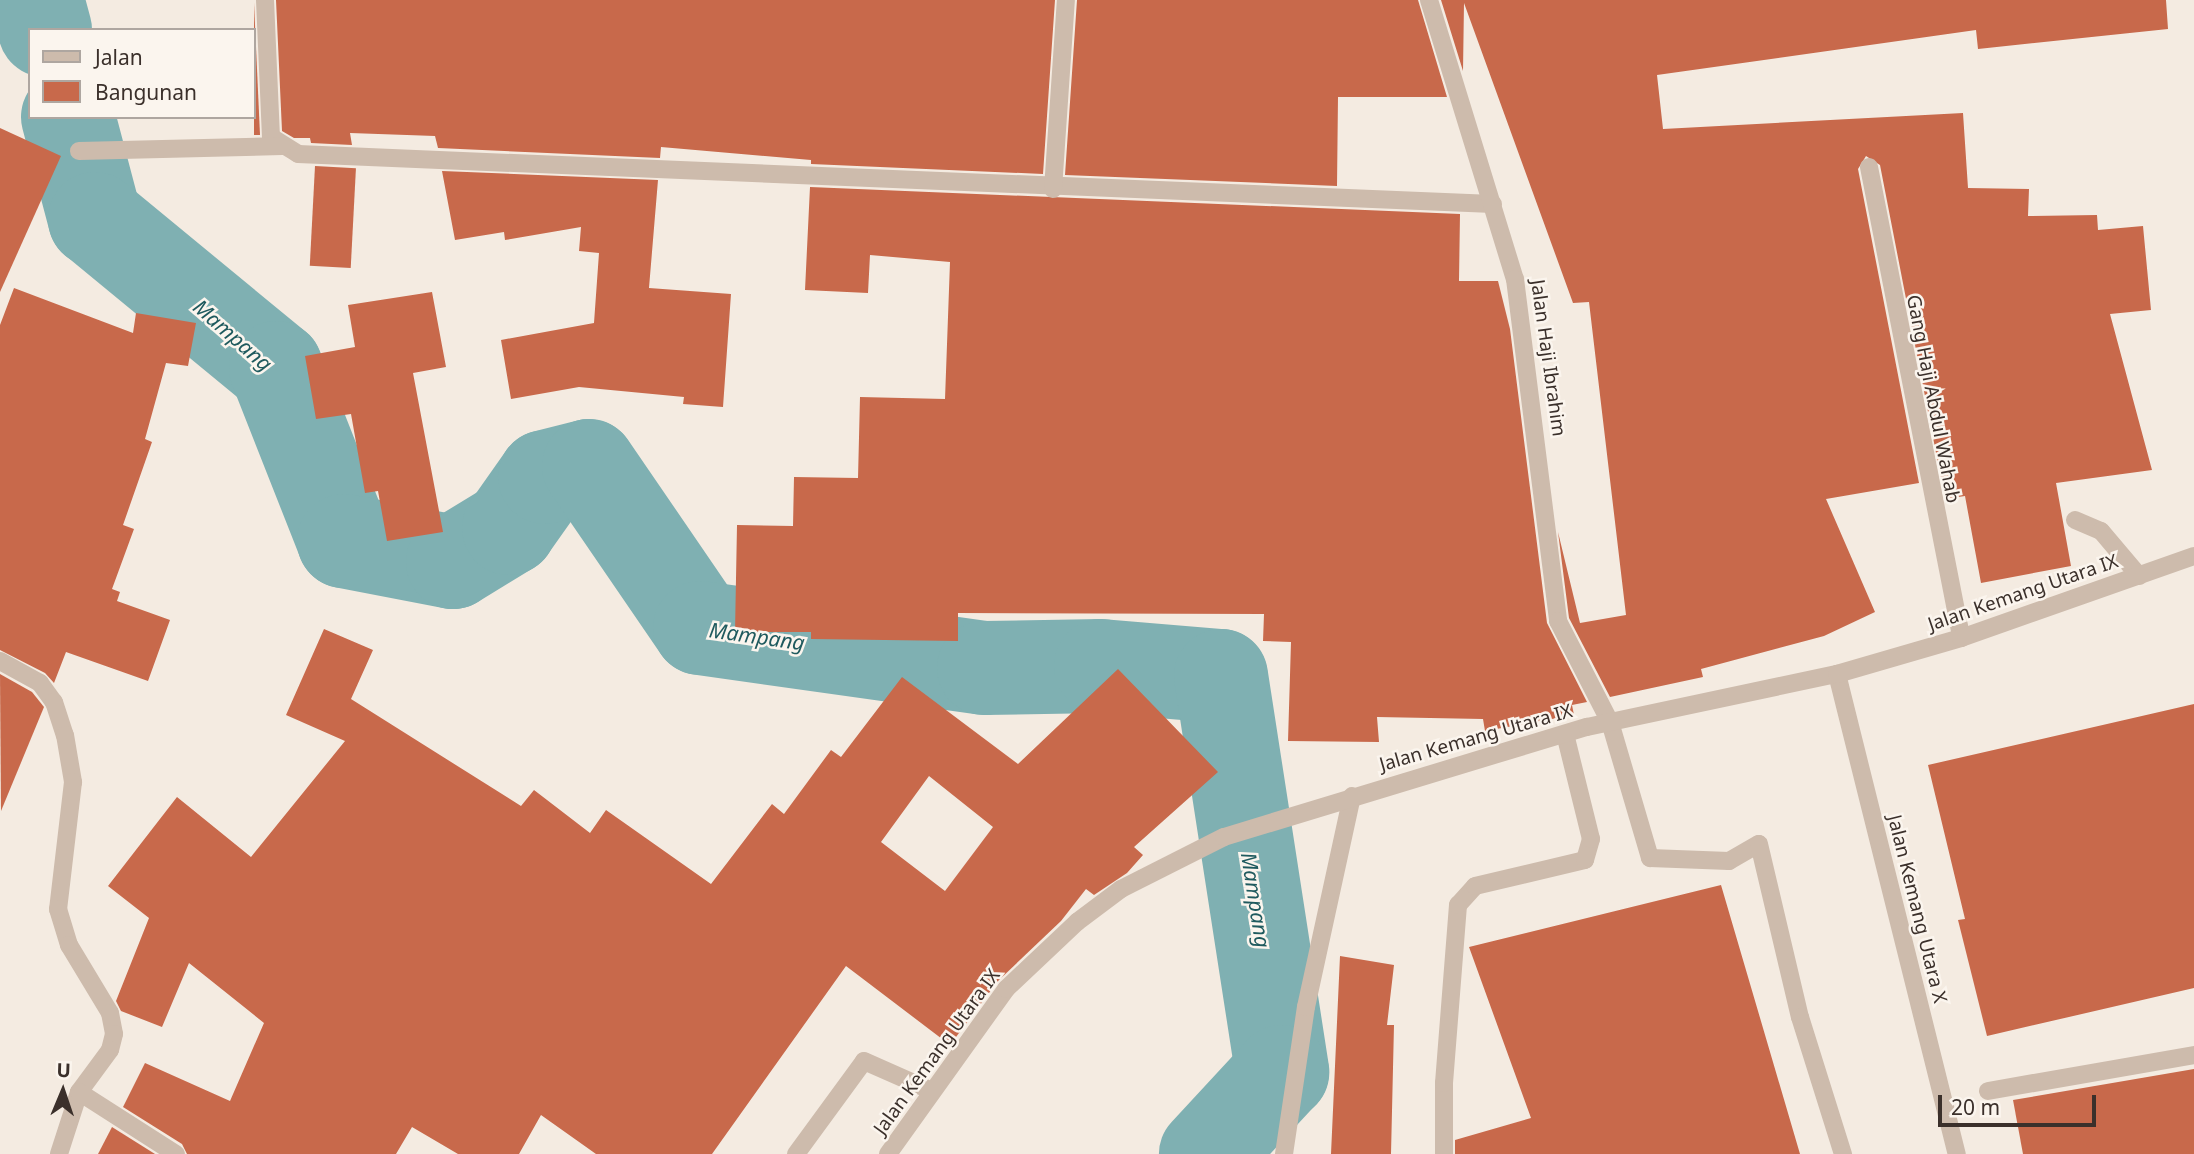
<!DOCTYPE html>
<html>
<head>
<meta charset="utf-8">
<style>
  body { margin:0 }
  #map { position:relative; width:2194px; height:1154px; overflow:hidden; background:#f4ebe1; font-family:"Noto Sans",sans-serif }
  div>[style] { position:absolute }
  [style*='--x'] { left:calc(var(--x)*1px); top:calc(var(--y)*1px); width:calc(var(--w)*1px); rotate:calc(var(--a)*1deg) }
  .river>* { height:94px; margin:-47px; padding:0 47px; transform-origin:47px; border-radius:47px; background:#7fb0b2 }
  .building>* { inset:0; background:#c8694b; transform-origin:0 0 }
  .service>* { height:18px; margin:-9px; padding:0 9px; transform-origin:9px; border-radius:9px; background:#cdbbac }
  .minor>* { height:18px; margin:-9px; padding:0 9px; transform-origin:9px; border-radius:9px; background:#cdbbac }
  .tertiary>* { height:18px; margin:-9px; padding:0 9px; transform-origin:9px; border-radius:9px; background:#cdbbac }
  span { translate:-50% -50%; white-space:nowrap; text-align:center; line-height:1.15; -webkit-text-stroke:5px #fbf5ee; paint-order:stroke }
  .street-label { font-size:19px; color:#3b302b }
  .water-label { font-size:21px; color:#1f5a5e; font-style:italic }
  .legend { position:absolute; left:28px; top:28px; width:228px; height:91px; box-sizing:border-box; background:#fbf5ee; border:2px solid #aea6a0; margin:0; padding:9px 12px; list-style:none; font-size:21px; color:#3b302b }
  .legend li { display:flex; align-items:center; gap:14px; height:35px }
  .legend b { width:35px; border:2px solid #aea6a0 }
  .north { position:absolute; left:28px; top:1056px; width:70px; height:70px; -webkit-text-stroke:5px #fbf5ee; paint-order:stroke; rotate:2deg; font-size:19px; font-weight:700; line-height:28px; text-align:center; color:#3b302b }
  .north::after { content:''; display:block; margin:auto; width:24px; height:32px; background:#3b302b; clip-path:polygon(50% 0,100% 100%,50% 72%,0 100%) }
  .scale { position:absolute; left:1938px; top:1095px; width:158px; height:32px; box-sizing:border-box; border:4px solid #3b302b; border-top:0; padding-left:9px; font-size:21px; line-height:24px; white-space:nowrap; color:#3b302b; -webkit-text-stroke:5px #fbf5ee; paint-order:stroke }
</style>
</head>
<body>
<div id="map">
  <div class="river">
    <div style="--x:37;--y:0;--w:31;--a:75"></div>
    <div style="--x:68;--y:117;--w:106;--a:75.2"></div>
    <div style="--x:95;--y:219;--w:234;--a:39.5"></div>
    <div style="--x:276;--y:368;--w:186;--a:68.5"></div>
    <div style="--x:344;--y:541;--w:111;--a:10.9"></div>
    <div style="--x:453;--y:562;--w:66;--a:-31.3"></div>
    <div style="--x:509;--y:528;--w:62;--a:-54.8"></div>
    <div style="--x:545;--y:477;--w:45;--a:-14"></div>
    <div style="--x:589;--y:466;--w:196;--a:55.6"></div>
    <div style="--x:700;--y:628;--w:287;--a:8"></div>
    <div style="--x:984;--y:668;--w:117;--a:-1"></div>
    <div style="--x:1101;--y:666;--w:120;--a:4.8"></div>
    <div style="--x:1221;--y:676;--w:401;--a:81.2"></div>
    <div style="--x:1282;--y:1072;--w:112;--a:132.8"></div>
  </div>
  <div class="building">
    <div style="clip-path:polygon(276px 0,1055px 0,1043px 174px,811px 164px,811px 160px,661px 147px,660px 158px,438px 148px,435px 136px,350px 133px,352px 145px,311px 143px,310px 138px,294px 138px,282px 131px)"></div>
    <div style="clip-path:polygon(1077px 0,1418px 0,1447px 97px,1338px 97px,1337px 186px,1065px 175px)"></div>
    <div style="clip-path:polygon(1441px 0,2166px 0,2168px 29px,1978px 49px,1976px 30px,1657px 75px,1663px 129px,1963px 113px,1968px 188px,2029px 189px,2028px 216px,2097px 215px,2098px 230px,2143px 226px,2151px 310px,2110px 314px,2152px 470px,2056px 483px,2071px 566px,1981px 583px,1965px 496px,1945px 499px,1880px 165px,1866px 156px,1858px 169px,1919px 483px,1826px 499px,1875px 612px,1824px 636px,1701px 669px,1703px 677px,1610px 697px,1569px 618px,1558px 532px,1580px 623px,1626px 615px,1589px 302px,1573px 303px,1464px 3px,1463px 71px)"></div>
    <div style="clip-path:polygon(254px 3px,260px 135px,254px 135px)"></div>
    <div style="clip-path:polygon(0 128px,61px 156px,0 292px)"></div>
    <div style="left:315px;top:166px;width:41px;height:100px;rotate:3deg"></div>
    <div style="clip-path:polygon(442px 171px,658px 180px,649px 288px,731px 294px,723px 407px,683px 404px,684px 397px,579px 387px,511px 399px,501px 340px,594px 323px,599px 253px,579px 251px,581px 227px,505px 240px,504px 232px,455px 240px)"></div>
    <div style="clip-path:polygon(810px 187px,1460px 214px,1459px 281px,1498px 281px,1510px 329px,1547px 623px,1587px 702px,1572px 705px,1574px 715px,1485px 731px,1483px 719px,1377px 717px,1379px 742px,1288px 741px,1291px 642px,1263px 641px,1264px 614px,958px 613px,958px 641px,811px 639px,811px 632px,735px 632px,737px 525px,793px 526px,794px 477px,858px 478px,860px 397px,945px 399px,950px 262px,870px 255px,868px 293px,805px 290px)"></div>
    <div style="clip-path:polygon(14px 288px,133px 333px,136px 313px,196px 323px,188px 366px,166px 363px,145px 439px,152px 442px,123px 525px,134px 529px,112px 589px,120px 592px,117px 601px,170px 620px,148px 681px,66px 652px,54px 683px,45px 673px,0 650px,0 325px)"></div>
    <div style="clip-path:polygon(432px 292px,446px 367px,413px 373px,443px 532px,387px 541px,378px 491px,365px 493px,351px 414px,316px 419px,305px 356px,355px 347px,348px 305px)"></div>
    <div style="clip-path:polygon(evenodd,324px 629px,373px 650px,351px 699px,521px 806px,534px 790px,590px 833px,606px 810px,711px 884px,772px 804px,784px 814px,831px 750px,841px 757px,902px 677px,1018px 764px,1118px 669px,1218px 772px,1134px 847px,1143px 855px,1127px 873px,1094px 895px,1086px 889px,1061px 921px,998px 981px,950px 1045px,846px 966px,712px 1154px,596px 1154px,541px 1115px,519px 1154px,458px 1154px,412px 1127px,396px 1154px,187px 1154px,182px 1144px,123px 1107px,145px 1063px,230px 1101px,264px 1023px,189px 963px,162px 1027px,121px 1011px,116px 1001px,149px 918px,108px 886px,177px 797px,251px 857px,345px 741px,286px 715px,324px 629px,929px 776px,993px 827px,945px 891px,881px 842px,929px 776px)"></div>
    <div style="clip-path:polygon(0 674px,32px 692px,44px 707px,1px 811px)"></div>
    <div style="clip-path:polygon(2194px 704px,2194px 988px,1987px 1036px,1958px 920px,1965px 919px,1928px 765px)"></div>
    <div style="clip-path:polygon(1721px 885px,1800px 1154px,1455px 1154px,1455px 1140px,1531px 1118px,1469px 947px)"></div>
    <div style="clip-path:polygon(1340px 956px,1394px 965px,1387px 1025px,1394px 1025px,1391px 1154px,1331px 1154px)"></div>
    <div style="clip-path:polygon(2194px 1069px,2194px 1154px,2023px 1154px,2013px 1100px)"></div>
    <div style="clip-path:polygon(112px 1127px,155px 1154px,98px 1154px)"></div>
  </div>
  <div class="service">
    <div style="--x:2075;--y:520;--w:28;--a:23"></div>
    <div style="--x:2101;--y:531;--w:59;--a:49.8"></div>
    <div style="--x:1610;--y:722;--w:142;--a:73.6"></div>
    <div style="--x:1650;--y:858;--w:79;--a:2.2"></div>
    <div style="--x:1729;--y:861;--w:34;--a:-30"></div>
    <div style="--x:1759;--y:844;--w:178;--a:76.7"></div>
    <div style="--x:1800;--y:1017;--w:144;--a:72.6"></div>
    <div style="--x:1988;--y:1091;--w:209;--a:-9.9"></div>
    <div style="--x:796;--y:1154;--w:115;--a:-53.8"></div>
    <div style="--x:864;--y:1061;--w:74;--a:23.8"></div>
    <div style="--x:1284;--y:1154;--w:149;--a:-81.5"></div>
    <div style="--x:1306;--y:1007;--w:216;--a:-77.7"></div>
    <div style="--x:1444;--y:1154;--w:71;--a:-90"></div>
    <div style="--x:1444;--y:1083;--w:179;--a:-85.5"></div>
    <div style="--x:1458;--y:905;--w:25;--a:-48"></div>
    <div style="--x:1475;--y:886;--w:113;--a:-13.3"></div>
    <div style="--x:1585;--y:860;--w:22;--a:-74"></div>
    <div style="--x:1591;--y:839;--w:108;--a:-103.9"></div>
  </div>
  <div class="minor">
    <div style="--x:265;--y:0;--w:137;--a:87.5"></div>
    <div style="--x:271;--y:137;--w:32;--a:32"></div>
    <div style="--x:298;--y:154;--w:1196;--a:2.4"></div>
    <div style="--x:1429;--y:0;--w:292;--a:72.9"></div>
    <div style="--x:1515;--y:279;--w:345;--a:82.8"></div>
    <div style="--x:1558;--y:621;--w:114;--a:62.8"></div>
    <div style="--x:79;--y:151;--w:203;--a:-1.4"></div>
    <div style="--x:1869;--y:167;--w:480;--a:78.9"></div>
    <div style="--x:1053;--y:189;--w:189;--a:-86.1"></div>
    <div style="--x:0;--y:661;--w:46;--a:28.8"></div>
    <div style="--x:40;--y:683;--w:24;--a:54"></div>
    <div style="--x:54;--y:702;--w:35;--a:72"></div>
    <div style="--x:65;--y:735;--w:48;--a:80.3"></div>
    <div style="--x:73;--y:782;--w:128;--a:96.7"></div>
    <div style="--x:58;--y:909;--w:38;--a:73"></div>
    <div style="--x:69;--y:945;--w:79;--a:58.9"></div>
    <div style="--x:110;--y:1013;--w:21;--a:79"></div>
    <div style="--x:114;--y:1034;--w:16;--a:104"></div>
    <div style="--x:110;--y:1050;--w:52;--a:126.4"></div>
    <div style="--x:79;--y:1092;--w:65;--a:107.9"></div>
    <div style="--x:1837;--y:674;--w:495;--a:76"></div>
    <div style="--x:79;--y:1092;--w:115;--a:32.6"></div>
  </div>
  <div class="tertiary">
    <div style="--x:888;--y:1154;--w:203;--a:-54.4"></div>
    <div style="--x:1006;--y:989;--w:98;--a:-43.3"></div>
    <div style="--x:1077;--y:922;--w:55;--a:-36.9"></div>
    <div style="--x:1121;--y:889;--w:115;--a:-26.8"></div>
    <div style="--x:1224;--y:837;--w:379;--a:-16.9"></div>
    <div style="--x:1587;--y:727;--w:256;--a:-12"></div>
    <div style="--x:1837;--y:674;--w:129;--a:-16.2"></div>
    <div style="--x:1961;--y:638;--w:247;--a:-19.4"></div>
  </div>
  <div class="street-label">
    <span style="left:1548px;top:358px;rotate:82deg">Jalan Haji Ibrahim</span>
    <span style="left:1933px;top:399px;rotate:79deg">Gang Haji Abdul Wahab</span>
    <span style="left:2023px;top:593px;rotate:-19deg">Jalan Kemang Utara IX</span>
    <span style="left:1476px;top:738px;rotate:-16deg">Jalan Kemang Utara IX</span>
    <span style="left:1917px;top:909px;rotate:76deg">Jalan Kemang Utara X</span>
    <span style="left:937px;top:1052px;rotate:-54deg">Jalan Kemang Utara IX</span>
  </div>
  <div class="water-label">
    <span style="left:233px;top:335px;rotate:41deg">Mampang</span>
    <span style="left:757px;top:636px;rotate:8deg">Mampang</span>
    <span style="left:1256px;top:900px;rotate:81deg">Mampang</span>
  </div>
  <ul class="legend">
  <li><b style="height:9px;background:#cdbbac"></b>Jalan</li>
  <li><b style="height:19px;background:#c8694b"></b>Bangunan</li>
  </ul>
  <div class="north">U</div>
  <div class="scale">20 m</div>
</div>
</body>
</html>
